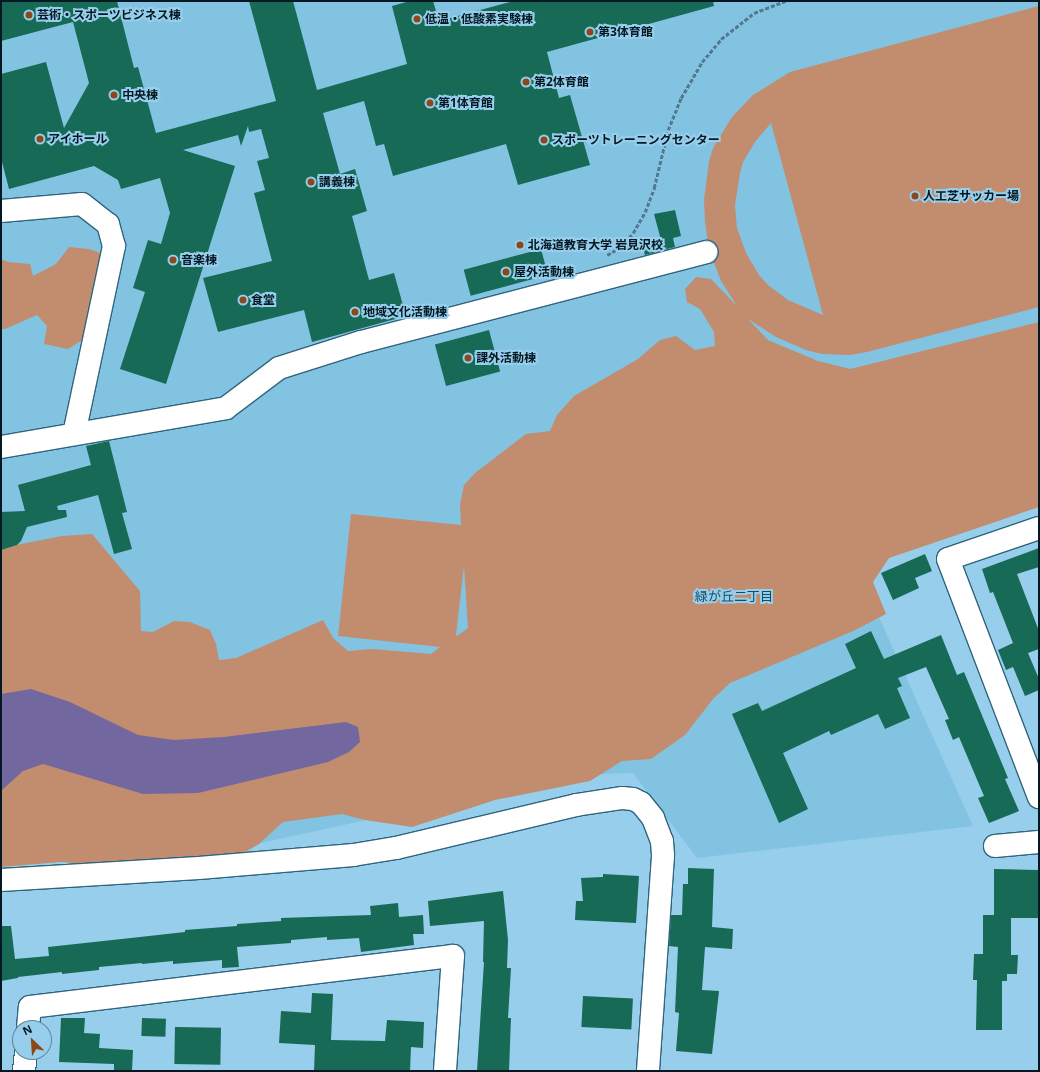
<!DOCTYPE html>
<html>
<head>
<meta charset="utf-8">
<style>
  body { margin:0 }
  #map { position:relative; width:1040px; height:1072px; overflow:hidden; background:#97ceeb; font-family:"Open Sans","Noto Sans JP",sans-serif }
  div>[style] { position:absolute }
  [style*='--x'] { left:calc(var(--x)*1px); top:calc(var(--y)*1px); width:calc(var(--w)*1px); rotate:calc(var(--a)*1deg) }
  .built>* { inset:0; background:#83c3e2 }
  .green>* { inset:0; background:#c28c6e }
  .water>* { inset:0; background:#72689f }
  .building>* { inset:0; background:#176a55; transform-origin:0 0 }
  .path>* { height:2.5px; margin-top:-1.25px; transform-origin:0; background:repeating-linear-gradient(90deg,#52798d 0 4px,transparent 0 6px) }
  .roads { filter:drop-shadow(1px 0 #2f647d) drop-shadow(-1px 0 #2f647d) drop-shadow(0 1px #2f647d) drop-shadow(0 -1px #2f647d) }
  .minor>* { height:22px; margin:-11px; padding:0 11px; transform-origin:11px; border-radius:11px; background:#fff }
  .dots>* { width:11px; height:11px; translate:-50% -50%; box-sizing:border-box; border:2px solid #97ceeb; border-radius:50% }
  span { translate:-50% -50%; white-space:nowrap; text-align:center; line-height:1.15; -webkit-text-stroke:4px #97ceeb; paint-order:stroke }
  .poi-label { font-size:12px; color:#031822; font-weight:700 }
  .left { translate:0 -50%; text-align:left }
  .neighbourhood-label { font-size:13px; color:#134c64 }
  .frame { position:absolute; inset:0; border:2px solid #031822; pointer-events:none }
  .north { position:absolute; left:12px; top:1020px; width:40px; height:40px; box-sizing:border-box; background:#97ceeb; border:1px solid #5c859b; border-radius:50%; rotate:335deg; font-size:11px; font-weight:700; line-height:16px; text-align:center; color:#031822 }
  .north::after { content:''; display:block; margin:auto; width:14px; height:18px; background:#8b481a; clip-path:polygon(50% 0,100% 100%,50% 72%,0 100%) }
</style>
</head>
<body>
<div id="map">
  <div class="built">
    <div style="clip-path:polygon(1px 1px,1039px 1px,1039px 490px,852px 557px,973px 826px,697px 858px,633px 773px,574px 775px,256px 844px,1px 860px)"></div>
  </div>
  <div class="green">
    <div style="clip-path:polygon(evenodd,1039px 6px,1039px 307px,867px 352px,850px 355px,822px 354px,806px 350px,776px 337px,748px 319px,768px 340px,818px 361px,850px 369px,1039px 322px,1039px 507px,889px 558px,873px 582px,886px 614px,853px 631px,730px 683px,713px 699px,685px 735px,651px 759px,622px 761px,590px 781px,495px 800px,412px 827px,365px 820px,342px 814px,283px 822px,259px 844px,235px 858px,84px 864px,61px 862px,1px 867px,1px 777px,22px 766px,171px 749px,1px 701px,1px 548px,62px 536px,92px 534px,140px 591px,141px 631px,153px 632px,174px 621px,190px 622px,210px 630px,216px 644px,219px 660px,236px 658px,323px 620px,333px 638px,348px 651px,373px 649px,431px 654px,440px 647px,338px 636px,351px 514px,461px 525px,460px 504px,464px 485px,475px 473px,526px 434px,550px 431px,557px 415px,574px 396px,638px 359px,660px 340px,676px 336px,695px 350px,715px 346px,714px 332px,700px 309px,687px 302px,685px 289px,696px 277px,711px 279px,737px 306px,721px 281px,709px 250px,705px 222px,704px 200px,709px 161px,713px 148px,732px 117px,753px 95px,790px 72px,1039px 6px,771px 123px,823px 315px,788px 300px,768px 285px,759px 275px,746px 253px,737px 228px,735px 205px,740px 173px,743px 162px,755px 142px,771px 123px,1039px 6px,464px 566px,468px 628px,457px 636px,456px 635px,464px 566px)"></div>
    <div style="clip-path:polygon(69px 247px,89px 249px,103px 254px,87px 337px,68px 349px,44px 344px,47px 326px,37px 315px,5px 329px,1px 329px,1px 259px,8px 262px,30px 264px,33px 276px,56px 264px)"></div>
  </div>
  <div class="water">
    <div style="clip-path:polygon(31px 689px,70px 702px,138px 735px,174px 740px,224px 737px,346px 722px,358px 727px,360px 742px,349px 752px,328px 762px,198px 793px,143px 794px,43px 764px,23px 771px,1px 791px,1px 694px)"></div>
  </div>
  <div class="building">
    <div style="clip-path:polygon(1px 1px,117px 1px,134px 68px,138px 67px,156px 133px,276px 101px,249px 1px,293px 1px,317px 90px,407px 64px,392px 6px,410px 1px,433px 1px,439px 21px,514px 1px,713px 1px,714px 6px,547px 52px,559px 98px,570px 95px,590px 165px,518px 185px,506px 144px,393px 176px,384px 144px,376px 146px,364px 101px,323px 113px,340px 174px,355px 169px,367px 211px,352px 216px,369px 280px,394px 273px,406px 316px,312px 342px,304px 310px,218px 332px,203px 278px,272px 261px,254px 193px,265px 190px,257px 161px,269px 158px,261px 129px,249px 132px,248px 126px,241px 146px,238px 135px,183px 150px,235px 166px,166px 384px,120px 369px,145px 292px,133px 288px,148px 240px,161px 244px,170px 213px,160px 178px,121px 189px,118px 180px,94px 166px,9px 189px,1px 158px,1px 74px,46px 62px,64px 128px,89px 83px,73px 22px,1px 41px)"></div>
    <div style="clip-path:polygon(675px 210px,681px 236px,673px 238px,675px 247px,645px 255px,642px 245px,661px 240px,654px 214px)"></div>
    <div style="left:541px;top:249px;width:27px;height:80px;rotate:75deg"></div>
    <div style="left:489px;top:330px;width:43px;height:56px;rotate:75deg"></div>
    <div style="clip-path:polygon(109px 441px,127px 512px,122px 513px,132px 549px,114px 554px,98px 495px,57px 506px,58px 510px,66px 510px,67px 517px,27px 527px,21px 541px,17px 545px,1px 550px,1px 512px,25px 511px,18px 485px,91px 465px,86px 446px)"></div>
    <div style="clip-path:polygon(1039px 548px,1039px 567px,1017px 574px,1039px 631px,1039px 649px,1028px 653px,1039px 679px,1039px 690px,1025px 696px,1013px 667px,1006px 670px,998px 650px,1013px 643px,993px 592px,990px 593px,982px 569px)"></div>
    <div style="clip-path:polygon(925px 554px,932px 571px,915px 578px,919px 588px,893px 600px,881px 573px)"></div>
    <div style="clip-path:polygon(871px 631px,884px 659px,941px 635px,957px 675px,964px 672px,1008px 778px,1005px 779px,1019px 811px,989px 823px,978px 798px,984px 796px,959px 737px,953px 740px,945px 720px,949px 719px,926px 667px,898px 678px,902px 686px,897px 688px,910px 718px,885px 729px,878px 714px,831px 735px,829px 731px,783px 753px,808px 809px,779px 823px,732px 714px,758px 703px,762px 711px,856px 668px,845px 644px)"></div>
    <div style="clip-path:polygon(688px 868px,714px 869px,712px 927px,733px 929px,732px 949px,705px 947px,702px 990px,719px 991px,712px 1054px,676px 1051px,679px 1013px,675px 1012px,678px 947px,669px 946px,671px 915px,682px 915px,683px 884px,688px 884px)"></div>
    <div style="clip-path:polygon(994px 869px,1038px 870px,1039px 918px,1011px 918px,1011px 955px,1018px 955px,1017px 974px,1007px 974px,1007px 981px,1002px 981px,1002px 1030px,976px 1030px,977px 980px,973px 980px,974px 954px,983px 954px,983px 915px,994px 915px)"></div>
    <div style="clip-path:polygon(603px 874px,639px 876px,636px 923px,575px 920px,576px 901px,583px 901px,581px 878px,603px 877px)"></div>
    <div style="clip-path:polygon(503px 891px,508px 940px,507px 968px,511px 968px,508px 1018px,511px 1018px,509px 1071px,477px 1071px,484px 962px,483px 962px,484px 921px,430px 926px,428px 901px)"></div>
    <div style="clip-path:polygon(398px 903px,399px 917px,423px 915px,424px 934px,413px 934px,414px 945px,361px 952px,359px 938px,327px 940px,327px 937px,291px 940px,291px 943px,237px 947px,239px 967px,222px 968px,222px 960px,173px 964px,173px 961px,142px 964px,142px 963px,99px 967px,99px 970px,62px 974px,62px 972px,18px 977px,18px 978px,1px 981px,1px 926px,11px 926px,15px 959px,49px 956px,48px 947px,140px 937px,185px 932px,185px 930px,237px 926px,237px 924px,281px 921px,281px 918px,371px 915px,370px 906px)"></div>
    <div style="clip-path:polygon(312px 993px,333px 994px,331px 1040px,385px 1041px,387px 1020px,424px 1022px,423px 1048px,411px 1047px,410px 1071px,314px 1071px,315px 1045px,279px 1043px,281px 1011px,311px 1013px)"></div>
    <div style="left:583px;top:996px;width:50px;height:31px;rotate:3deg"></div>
    <div style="clip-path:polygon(61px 1018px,85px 1018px,84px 1033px,100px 1034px,99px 1048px,133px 1050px,132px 1071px,114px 1071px,114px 1064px,59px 1062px)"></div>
    <div style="left:142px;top:1018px;width:24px;height:18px;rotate:2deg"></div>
    <div style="left:175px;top:1027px;width:46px;height:37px;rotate:1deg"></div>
  </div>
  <div class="path">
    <div style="--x:607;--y:255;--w:16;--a:-30"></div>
    <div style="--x:621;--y:247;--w:18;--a:-49"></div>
    <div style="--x:633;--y:233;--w:24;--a:-60"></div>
    <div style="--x:645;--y:212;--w:26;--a:-69"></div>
    <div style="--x:654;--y:188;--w:60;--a:-76.4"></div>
    <div style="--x:668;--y:130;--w:35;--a:-68"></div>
    <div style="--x:681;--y:98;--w:42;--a:-59.7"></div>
    <div style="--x:702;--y:62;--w:30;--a:-50"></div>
    <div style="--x:721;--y:39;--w:42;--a:-38.2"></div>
    <div style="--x:754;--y:13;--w:34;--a:-21"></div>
  </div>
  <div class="roads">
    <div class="minor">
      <div style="--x:1;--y:211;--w:81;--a:-4.9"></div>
      <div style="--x:82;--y:204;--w:33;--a:38"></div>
      <div style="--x:108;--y:224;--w:23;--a:75"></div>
      <div style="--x:114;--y:246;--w:192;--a:102"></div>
      <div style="--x:1;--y:447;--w:228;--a:-9.8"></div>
      <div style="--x:226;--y:408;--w:66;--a:-37"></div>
      <div style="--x:279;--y:368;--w:86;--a:-17.6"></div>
      <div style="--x:361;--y:342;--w:357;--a:-14.6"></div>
      <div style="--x:1039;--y:528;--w:96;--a:161.2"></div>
      <div style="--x:948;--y:559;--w:255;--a:69.1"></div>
      <div style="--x:995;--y:846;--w:44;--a:-5.2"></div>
      <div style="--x:1;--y:880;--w:198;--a:-3.5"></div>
      <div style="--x:199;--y:868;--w:155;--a:-4.8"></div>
      <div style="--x:353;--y:855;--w:44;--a:-9.2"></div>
      <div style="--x:396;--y:848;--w:185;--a:-13.4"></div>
      <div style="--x:576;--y:805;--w:47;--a:-8.7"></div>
      <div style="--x:622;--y:798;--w:11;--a:5"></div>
      <div style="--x:633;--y:799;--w:9;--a:27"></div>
      <div style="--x:641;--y:803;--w:19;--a:51"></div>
      <div style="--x:653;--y:818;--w:25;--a:69"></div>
      <div style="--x:662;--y:841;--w:15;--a:86"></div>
      <div style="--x:663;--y:856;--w:216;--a:94"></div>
      <div style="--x:28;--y:1028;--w:21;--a:-85"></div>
      <div style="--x:30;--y:1007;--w:426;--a:-6.9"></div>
      <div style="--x:453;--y:956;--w:115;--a:94"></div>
      <div style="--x:24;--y:1071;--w:19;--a:-84"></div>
    </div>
  </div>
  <div class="dots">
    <div style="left:29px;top:15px;background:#8b481a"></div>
    <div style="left:417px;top:19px;background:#8b481a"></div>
    <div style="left:590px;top:32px;background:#8b481a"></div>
    <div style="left:526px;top:82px;background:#8b481a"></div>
    <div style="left:114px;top:95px;background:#8b481a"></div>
    <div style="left:430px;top:103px;background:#8b481a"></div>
    <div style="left:40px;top:139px;background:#8b481a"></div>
    <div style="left:544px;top:140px;background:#8b481a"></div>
    <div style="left:311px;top:182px;background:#8b481a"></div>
    <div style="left:915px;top:196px;background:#8b481a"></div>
    <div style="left:520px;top:245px;background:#8b481a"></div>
    <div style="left:173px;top:260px;background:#8b481a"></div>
    <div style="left:506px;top:272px;background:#8b481a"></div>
    <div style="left:243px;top:300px;background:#8b481a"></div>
    <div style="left:355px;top:312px;background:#8b481a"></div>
    <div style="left:468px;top:358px;background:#8b481a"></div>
  </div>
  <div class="poi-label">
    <span class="left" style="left:37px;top:15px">芸術・スポーツビジネス棟</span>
    <span class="left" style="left:425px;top:19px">低温・低酸素実験棟</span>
    <span class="left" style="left:598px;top:32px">第3体育館</span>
    <span class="left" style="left:534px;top:82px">第2体育館</span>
    <span class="left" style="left:122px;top:95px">中央棟</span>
    <span class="left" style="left:438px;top:103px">第1体育館</span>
    <span class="left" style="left:48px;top:139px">アイホール</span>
    <span class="left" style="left:552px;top:140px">スポーツトレーニングセンター</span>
    <span class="left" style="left:319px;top:182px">講義棟</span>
    <span class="left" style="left:923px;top:196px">人工芝サッカー場</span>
    <span class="left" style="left:528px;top:245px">北海道教育大学 岩見沢校</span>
    <span class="left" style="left:181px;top:260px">音楽棟</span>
    <span class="left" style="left:514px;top:272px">屋外活動棟</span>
    <span class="left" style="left:251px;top:300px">食堂</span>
    <span class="left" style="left:363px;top:312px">地域文化活動棟</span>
    <span class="left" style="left:476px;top:358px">課外活動棟</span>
  </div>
  <div class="neighbourhood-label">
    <span style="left:734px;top:596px">緑が丘二丁目</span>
  </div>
  <div class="frame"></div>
  <div class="north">N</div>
</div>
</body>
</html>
